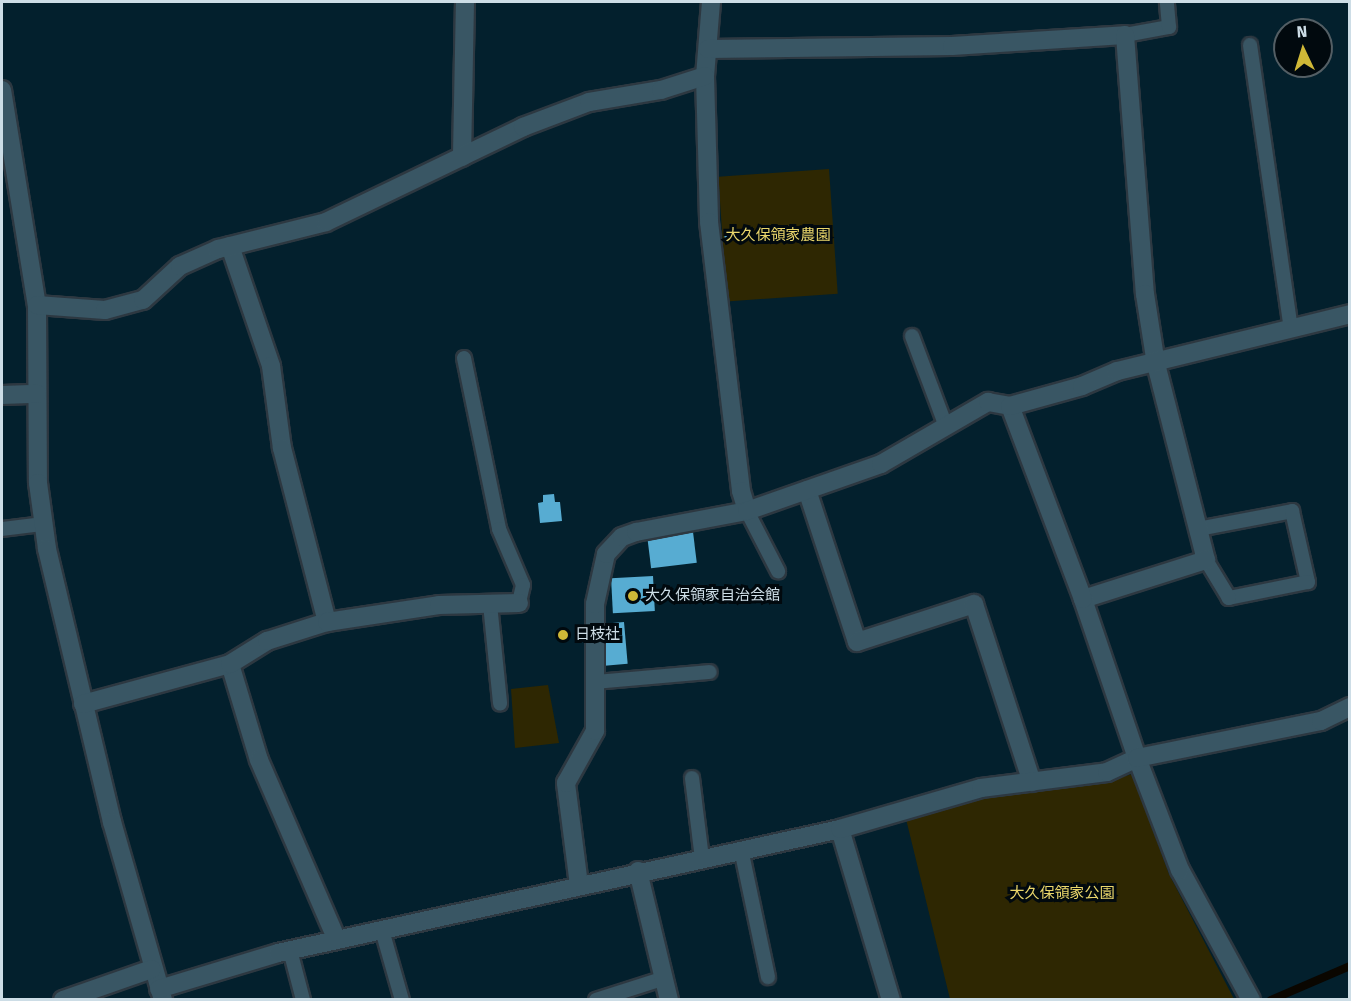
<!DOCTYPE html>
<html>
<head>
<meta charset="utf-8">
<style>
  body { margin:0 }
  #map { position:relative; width:1351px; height:1001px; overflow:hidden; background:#03202d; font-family:"Fira Sans","Noto Sans JP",sans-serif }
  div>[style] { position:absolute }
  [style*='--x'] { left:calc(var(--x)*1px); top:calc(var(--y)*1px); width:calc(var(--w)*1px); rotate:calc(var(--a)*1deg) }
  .green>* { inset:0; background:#2e2702; transform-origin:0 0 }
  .stream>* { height:8px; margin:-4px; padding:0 4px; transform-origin:4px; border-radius:4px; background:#0a0600 }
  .building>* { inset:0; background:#57acd2; transform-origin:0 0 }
  .roads { filter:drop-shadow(2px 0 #2d3841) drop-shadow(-2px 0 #2d3841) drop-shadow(0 2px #2d3841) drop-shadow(0 -2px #2d3841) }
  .lane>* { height:14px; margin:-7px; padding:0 7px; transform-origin:7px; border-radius:7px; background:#395664 }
  .street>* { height:18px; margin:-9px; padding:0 9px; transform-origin:9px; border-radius:9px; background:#395664 }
  .dots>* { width:16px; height:16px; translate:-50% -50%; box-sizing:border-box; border:3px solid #01090e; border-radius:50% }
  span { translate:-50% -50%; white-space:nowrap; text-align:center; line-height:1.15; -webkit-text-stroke:6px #01090e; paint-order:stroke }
  .park-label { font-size:15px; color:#ead66b }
  .poi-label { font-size:15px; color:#cddde6 }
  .left { translate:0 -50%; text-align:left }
  .frame { position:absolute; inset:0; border:3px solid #cddde6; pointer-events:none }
  .north { position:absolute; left:1273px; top:18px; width:60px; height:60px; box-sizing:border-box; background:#01090e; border:2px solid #535e64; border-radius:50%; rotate:356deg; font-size:16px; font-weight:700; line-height:24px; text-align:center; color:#cddde6 }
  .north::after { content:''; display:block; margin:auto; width:21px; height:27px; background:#cfb837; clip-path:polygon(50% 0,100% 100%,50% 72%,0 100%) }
</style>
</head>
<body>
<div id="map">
  <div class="green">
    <div style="left:829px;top:169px;width:125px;height:111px;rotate:86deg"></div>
    <div style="clip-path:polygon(548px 685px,559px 743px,515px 748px,511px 689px)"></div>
    <div style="clip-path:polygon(1132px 774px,1169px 874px,1234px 999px,950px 999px,906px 819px,985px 798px,1108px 781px)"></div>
  </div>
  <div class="stream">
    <div style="--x:1271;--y:1000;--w:86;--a:-23.3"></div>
  </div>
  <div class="building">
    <div style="clip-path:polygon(724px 232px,732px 232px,732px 240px,725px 241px)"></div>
    <div style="clip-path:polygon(554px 494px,555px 502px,560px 502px,562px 521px,540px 523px,538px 503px,543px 502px,543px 495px)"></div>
    <div style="left:693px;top:532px;width:31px;height:46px;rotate:83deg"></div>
    <div style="left:653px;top:576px;width:35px;height:42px;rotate:87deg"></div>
    <div style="left:624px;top:622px;width:42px;height:23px;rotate:85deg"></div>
  </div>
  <div class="roads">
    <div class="lane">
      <div style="--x:1125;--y:35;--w:45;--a:-10.3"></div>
      <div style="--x:1169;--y:27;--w:25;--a:-95"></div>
      <div style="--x:1250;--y:45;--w:287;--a:81.8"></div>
      <div style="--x:912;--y:336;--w:94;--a:69.4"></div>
      <div style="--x:464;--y:358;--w:175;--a:78.4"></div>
      <div style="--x:499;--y:529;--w:61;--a:66.8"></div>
      <div style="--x:523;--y:585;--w:18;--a:103"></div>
      <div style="--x:747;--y:511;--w:68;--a:62.7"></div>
      <div style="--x:2;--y:529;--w:41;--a:-7"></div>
      <div style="--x:1198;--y:529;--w:96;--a:-10.8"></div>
      <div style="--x:1292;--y:511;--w:73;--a:77.3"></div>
      <div style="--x:1308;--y:582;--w:81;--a:168.6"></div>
      <div style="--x:1229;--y:598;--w:44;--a:-121.2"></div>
      <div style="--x:490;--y:604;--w:100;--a:84.2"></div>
      <div style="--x:595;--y:682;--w:115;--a:-5"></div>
      <div style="--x:692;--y:778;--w:81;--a:82.9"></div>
      <div style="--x:741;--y:849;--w:131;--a:78.1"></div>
      <div style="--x:382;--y:930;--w:73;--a:74.1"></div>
      <div style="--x:290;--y:950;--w:52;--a:75.4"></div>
      <div style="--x:596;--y:1000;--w:69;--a:-17.7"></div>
    </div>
    <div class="street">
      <div style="--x:711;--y:2;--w:74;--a:94.6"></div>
      <div style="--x:705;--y:76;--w:146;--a:88.4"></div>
      <div style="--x:709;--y:222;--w:271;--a:83.2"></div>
      <div style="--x:741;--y:491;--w:21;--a:73"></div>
      <div style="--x:708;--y:49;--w:244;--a:-0.7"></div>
      <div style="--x:952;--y:46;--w:173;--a:-3.6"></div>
      <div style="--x:1125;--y:35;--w:260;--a:85.6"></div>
      <div style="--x:1145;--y:294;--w:71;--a:81.1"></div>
      <div style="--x:1156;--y:364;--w:202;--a:75.7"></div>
      <div style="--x:1206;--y:560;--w:129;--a:162.4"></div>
      <div style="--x:2;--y:90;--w:218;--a:80.8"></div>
      <div style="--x:37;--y:305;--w:178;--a:89.7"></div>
      <div style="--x:38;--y:483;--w:67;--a:82.2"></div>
      <div style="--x:47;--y:549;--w:281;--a:76.6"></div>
      <div style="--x:112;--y:822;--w:185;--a:74"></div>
      <div style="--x:462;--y:157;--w:155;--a:-88.9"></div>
      <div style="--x:230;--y:246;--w:127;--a:71.1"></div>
      <div style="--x:271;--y:366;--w:83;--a:82.4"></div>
      <div style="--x:282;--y:448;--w:180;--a:75.5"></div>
      <div style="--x:37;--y:305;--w:68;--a:4.2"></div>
      <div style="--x:105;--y:310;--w:39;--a:-15"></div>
      <div style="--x:143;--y:300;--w:50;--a:-42.6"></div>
      <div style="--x:180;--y:266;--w:42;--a:-24.1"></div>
      <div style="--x:218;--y:249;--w:111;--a:-14"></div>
      <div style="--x:326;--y:222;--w:219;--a:-25.7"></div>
      <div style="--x:523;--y:127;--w:71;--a:-20.7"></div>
      <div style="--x:589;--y:102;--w:73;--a:-9.5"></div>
      <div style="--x:661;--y:90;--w:46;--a:-17.7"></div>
      <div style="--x:2;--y:395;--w:35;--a:-2"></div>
      <div style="--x:807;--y:490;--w:160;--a:71.8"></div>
      <div style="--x:857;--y:642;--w:123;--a:-18"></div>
      <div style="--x:974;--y:604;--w:187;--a:72"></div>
      <div style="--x:230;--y:664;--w:100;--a:73.2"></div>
      <div style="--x:259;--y:760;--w:196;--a:66.6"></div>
      <div style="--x:83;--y:704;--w:152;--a:-15.2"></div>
      <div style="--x:230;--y:664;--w:44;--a:-31.9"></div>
      <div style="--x:267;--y:641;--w:63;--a:-17.6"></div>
      <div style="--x:327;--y:622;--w:113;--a:-8.6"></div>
      <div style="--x:439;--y:605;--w:80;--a:-1.4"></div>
      <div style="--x:840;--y:829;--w:178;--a:73.4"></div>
      <div style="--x:638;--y:871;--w:133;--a:76.5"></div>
      <div style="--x:579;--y:885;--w:103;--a:-97.3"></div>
      <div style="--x:566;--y:783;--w:60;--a:-60.9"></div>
      <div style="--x:595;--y:731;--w:127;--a:-90"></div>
      <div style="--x:595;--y:604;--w:51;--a:-77.6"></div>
      <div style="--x:606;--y:554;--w:23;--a:-47"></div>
      <div style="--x:622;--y:537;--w:15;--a:-20"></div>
      <div style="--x:636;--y:532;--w:113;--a:-10.7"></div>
      <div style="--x:747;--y:511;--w:142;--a:-19.3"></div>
      <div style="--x:881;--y:464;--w:124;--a:-30.1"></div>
      <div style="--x:988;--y:402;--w:22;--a:10"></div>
      <div style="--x:159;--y:989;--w:124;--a:-16.8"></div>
      <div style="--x:278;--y:953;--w:576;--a:-12.44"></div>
      <div style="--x:840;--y:829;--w:147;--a:-16.2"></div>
      <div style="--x:981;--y:788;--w:127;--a:-7.2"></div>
      <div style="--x:1107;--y:772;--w:33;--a:-25"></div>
      <div style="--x:1137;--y:758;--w:168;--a:-108.8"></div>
      <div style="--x:1083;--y:599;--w:206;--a:-110.7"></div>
      <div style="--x:1010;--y:406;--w:75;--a:-15.5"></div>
      <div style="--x:1082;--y:386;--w:38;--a:-23"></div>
      <div style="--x:1117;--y:371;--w:240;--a:-13.7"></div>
      <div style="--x:63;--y:1000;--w:94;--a:-19.2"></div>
      <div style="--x:1251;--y:1000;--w:148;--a:-118.6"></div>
      <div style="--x:1180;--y:870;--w:120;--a:-111"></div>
      <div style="--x:1137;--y:758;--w:188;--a:-11.4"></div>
      <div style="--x:1321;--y:721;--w:32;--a:-26"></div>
    </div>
  </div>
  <div class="dots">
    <div style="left:633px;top:596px;background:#cfb837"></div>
    <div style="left:563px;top:635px;background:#cfb837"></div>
  </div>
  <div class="park-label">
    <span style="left:778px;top:236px">大久保領家農園</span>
    <span style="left:1062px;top:894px">大久保領家公園</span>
  </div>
  <div class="poi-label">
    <span class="left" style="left:645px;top:596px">大久保領家自治会館</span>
    <span class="left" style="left:575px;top:635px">日枝社</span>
  </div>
  <div class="frame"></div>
  <div class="north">N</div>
</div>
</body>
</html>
